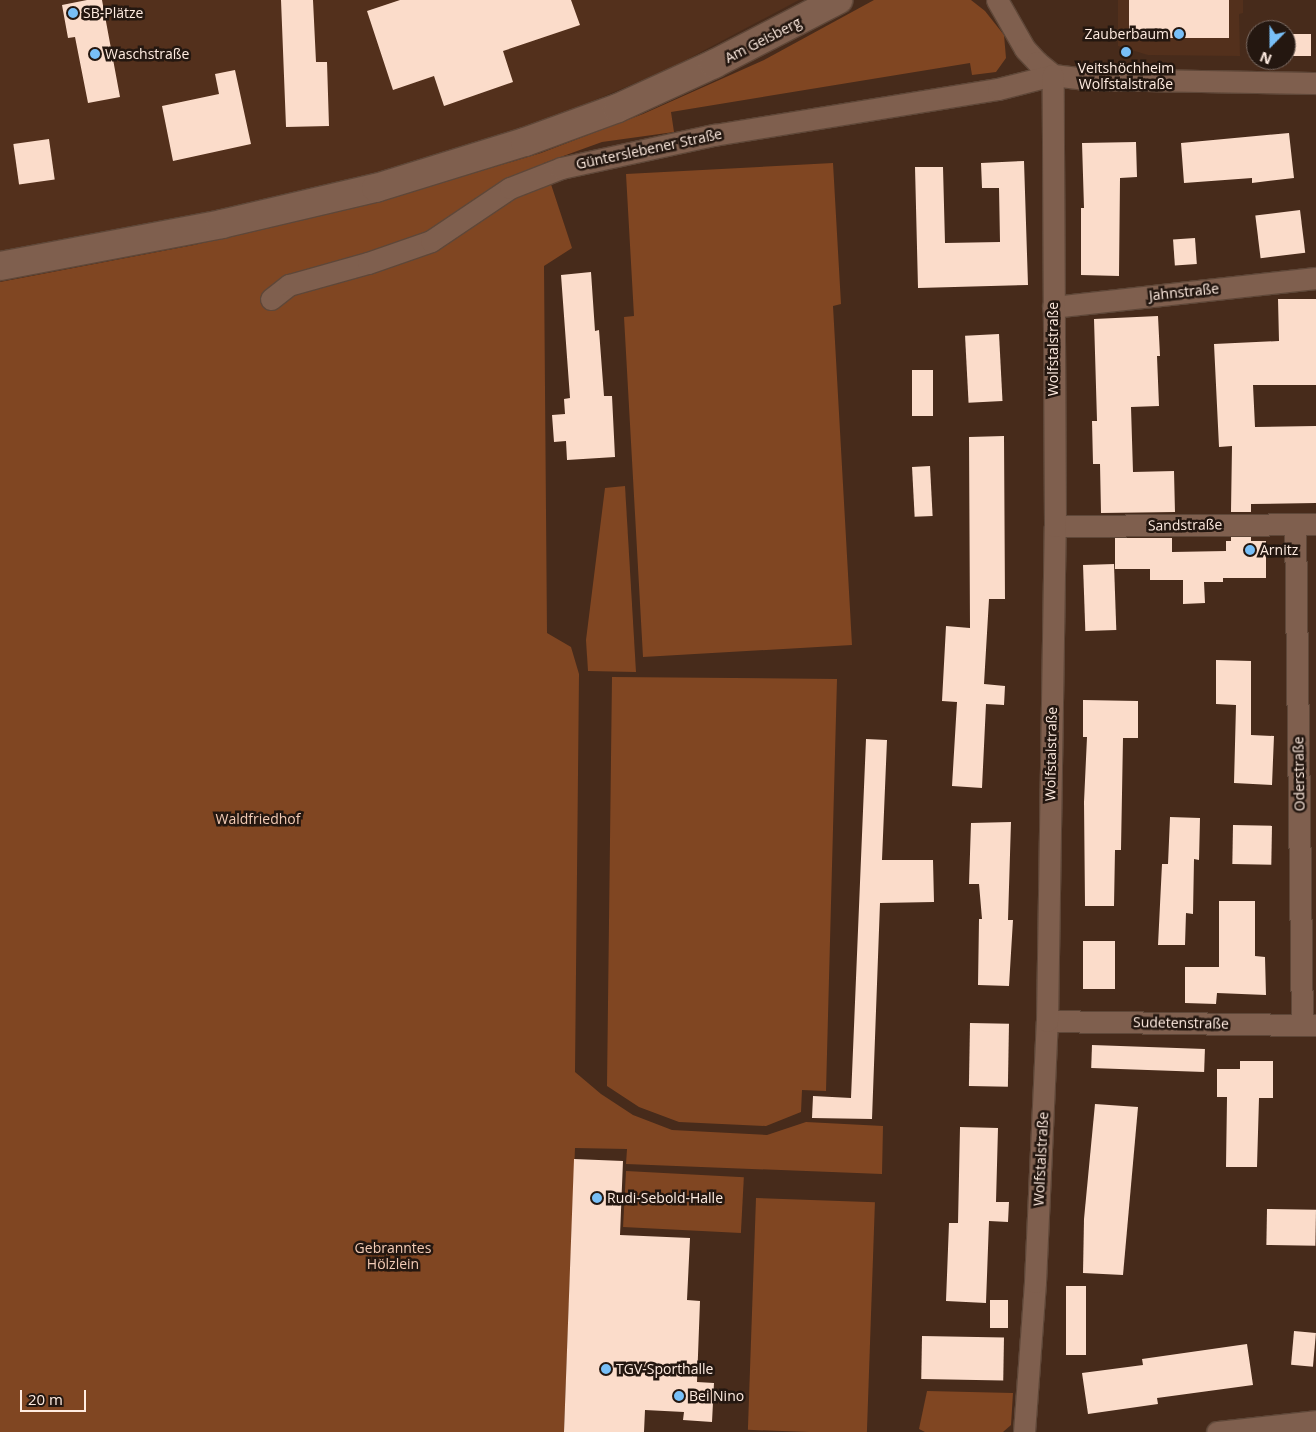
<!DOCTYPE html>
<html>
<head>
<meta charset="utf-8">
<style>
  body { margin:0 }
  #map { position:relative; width:1316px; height:1432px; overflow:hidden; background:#472b1b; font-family:"Open Sans",sans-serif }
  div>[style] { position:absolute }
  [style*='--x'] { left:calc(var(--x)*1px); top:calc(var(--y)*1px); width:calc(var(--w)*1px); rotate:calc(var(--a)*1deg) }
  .built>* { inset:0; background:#53301c }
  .green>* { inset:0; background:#804622; transform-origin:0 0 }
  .building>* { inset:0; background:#fbdcca; transform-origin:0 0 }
  .roads { filter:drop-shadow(1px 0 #5f4738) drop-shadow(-1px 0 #5f4738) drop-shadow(0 1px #5f4738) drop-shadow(0 -1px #5f4738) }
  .street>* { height:21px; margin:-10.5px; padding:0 10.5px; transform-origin:10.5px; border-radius:10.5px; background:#7f5f4e }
  .secondary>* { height:28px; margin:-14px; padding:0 14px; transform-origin:14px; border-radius:14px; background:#7f5f4e }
  .dots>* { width:14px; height:14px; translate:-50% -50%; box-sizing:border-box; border:2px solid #241710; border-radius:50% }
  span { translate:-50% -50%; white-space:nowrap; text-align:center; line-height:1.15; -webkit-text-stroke:5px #241710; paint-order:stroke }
  .poi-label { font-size:14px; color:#ffece1 }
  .left { translate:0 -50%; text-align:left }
  .right { translate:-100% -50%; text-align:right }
  .street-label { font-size:14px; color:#ffece1 }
  .park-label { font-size:14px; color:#f3cbb5 }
  .north { position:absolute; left:1246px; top:20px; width:50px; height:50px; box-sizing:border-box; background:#241710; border:1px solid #7c6c64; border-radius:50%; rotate:202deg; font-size:14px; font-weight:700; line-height:20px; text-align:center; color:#ffece1 }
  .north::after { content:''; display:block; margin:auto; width:18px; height:22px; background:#78bff7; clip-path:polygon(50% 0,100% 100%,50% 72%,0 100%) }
  .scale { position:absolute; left:20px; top:1390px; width:66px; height:22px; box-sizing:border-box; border:2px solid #ffece1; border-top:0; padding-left:6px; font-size:15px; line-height:18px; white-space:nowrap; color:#ffece1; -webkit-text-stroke:4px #241710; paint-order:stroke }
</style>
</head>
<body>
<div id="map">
  <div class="built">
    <div style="clip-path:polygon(0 0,799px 0,671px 68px,531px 127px,365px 178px,210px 212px,0 252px)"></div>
    <div style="clip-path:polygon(1118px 0,1243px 0,1243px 13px,1239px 14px,1240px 56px,1148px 55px,1118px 46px)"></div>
  </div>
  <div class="green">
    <div style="clip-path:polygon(874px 0,971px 0,985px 11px,1004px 35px,1006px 58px,996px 72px,972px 75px,970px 63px,671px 112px,674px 132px,602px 142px,544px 163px,572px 248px,544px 266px,547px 633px,571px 647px,579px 674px,575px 1072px,601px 1094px,633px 1115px,672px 1130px,767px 1135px,806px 1122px,883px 1126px,882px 1174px,626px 1164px,627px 1149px,575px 1148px,564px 1432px,0 1432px,0 282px,194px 245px,374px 203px,541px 153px,643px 114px,764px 60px)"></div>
    <div style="clip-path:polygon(833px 163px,841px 304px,833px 306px,852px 645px,643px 657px,624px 317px,634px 316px,626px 174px)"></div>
    <div style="clip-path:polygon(625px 486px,636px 672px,588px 671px,586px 640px,605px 488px)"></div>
    <div style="clip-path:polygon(612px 677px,837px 679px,826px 1091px,802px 1090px,801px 1112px,766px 1126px,679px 1122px,639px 1107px,607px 1086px)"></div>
    <div style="left:626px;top:1171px;width:118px;height:56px;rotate:3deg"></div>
    <div style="left:756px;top:1198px;width:119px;height:232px;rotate:2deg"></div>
    <div style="clip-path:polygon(927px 1391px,1013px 1393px,1011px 1425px,1003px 1432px,925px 1432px,919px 1429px)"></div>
  </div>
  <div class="building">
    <div style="clip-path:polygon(87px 0,102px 0,120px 97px,88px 103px,75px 37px,68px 38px,62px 5px)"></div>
    <div style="clip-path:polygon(281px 0,313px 0,316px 62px,327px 62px,329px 126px,286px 127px)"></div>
    <div style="clip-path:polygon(400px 0,571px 0,580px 25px,503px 51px,513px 82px,444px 106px,434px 76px,393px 90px,367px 11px)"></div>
    <div style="left:1129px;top:0;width:100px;height:38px"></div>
    <div style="left:1291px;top:34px;width:20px;height:22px"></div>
    <div style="clip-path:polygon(235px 70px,251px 144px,173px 161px,162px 106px,219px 94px,215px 74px)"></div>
    <div style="clip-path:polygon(1289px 133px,1294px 178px,1252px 183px,1252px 178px,1184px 183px,1181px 143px)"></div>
    <div style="left:49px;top:139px;width:41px;height:36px;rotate:82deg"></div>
    <div style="clip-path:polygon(1136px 142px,1137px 177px,1120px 178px,1119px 276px,1081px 275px,1081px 208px,1084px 208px,1082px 143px)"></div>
    <div style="clip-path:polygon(1024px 161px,1028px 285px,918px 288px,915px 167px,943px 167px,945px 243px,1000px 242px,999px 188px,982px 188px,981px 163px)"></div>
    <div style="left:1300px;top:210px;width:43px;height:45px;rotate:83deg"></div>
    <div style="left:1195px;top:238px;width:26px;height:22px;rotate:86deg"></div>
    <div style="clip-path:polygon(591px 272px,595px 331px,599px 330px,604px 396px,612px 396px,615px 457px,567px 460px,566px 441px,554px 442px,552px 415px,565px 414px,564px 399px,570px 398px,561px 275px)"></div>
    <div style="clip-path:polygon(1278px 299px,1316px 299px,1316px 385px,1253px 385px,1255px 427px,1316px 426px,1316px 503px,1251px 504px,1251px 512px,1231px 512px,1232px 446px,1219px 447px,1214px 344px,1279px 341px)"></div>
    <div style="clip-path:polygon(1158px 316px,1160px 356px,1157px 356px,1159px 406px,1131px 407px,1133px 472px,1174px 471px,1175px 512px,1101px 513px,1100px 464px,1093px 464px,1092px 421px,1097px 421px,1094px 319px)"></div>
    <div style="left:999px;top:334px;width:67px;height:34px;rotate:87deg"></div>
    <div style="left:912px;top:370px;width:21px;height:46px"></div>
    <div style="clip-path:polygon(1004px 436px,1005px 599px,989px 599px,984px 684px,1005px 686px,1004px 705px,986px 704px,982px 788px,952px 786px,957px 702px,942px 701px,946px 626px,970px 628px,969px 437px)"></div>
    <div style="left:930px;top:466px;width:50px;height:18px;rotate:87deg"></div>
    <div style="clip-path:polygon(1231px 537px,1251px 537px,1251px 541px,1266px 541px,1266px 578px,1223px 578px,1223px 582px,1204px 582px,1205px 603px,1183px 604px,1183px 580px,1150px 580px,1150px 569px,1115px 569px,1115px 538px,1172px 538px,1172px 552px,1226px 551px,1226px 541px,1231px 541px)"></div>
    <div style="left:1114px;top:564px;width:66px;height:31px;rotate:88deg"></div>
    <div style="clip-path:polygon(1216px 660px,1251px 661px,1251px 735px,1274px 736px,1272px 785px,1234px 783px,1236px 705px,1216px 704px)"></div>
    <div style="clip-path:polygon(1083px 700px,1138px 701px,1138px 738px,1123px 738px,1121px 850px,1115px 850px,1114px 906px,1085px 906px,1084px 802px,1087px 737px,1083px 737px)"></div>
    <div style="clip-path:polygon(866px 739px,887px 740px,882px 860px,933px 860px,934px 902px,880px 903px,872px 1119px,812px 1118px,813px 1096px,851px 1098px)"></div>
    <div style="clip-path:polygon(1170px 817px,1200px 818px,1199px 860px,1194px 859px,1193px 914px,1186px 913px,1185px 945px,1158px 945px,1162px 864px,1168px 864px)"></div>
    <div style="clip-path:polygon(1011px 822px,1008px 920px,1013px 920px,1009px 986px,978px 985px,979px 919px,982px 919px,979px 884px,969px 884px,971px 823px)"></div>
    <div style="left:1233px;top:825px;width:39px;height:39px;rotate:1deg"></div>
    <div style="clip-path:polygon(1219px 901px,1255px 901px,1255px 956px,1265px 957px,1266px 995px,1217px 993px,1216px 1004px,1185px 1003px,1185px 967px,1219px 967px)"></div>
    <div style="left:1083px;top:941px;width:32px;height:48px"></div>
    <div style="left:970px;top:1023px;width:39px;height:63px;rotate:1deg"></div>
    <div style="left:1092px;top:1045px;width:113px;height:23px;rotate:2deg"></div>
    <div style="clip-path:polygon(1240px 1061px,1273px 1061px,1273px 1098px,1259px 1098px,1257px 1167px,1226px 1167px,1227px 1097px,1217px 1097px,1217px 1069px,1240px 1069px)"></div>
    <div style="clip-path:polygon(1095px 1104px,1138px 1107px,1123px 1275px,1083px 1273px,1084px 1219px)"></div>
    <div style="clip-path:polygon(960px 1127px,998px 1128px,996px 1202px,1009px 1202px,1008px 1222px,989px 1221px,986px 1303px,946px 1301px,949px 1223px,958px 1223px)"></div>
    <div style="clip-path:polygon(574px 1159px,623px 1161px,620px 1235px,690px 1238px,687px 1300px,700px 1301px,697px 1382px,714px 1383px,712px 1422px,683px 1420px,684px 1412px,645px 1410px,644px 1432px,564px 1432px)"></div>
    <div style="left:1267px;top:1209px;width:49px;height:36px;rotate:1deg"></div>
    <div style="left:1066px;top:1286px;width:20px;height:69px"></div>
    <div style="left:990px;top:1300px;width:18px;height:28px"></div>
    <div style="left:1294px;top:1331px;width:22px;height:34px;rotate:5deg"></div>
    <div style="left:922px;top:1336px;width:82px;height:43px;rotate:1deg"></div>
    <div style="clip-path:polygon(1247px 1344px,1253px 1385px,1157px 1398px,1158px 1404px,1088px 1414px,1082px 1373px,1143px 1365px,1142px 1359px)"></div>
  </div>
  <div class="roads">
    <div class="street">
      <div style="--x:997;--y:0;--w:56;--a:60.3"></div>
      <div style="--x:1025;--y:49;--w:18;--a:47"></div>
      <div style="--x:1037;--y:62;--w:21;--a:39"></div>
      <div style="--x:271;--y:299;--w:23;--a:-38"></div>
      <div style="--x:289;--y:285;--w:82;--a:-15.6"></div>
      <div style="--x:368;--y:263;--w:67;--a:-19.2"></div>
      <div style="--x:431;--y:241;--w:95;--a:-33.9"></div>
      <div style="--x:510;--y:188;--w:55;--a:-21.4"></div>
      <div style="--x:561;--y:168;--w:157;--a:-12.2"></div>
      <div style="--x:714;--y:135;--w:288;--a:-9.2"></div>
      <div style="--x:998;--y:89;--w:57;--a:-14.3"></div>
      <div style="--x:1053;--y:75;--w:33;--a:7"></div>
      <div style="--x:1086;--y:79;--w:230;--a:1"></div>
      <div style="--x:1053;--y:307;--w:265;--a:-6.3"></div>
      <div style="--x:1295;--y:524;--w:501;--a:89.2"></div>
      <div style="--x:1055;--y:526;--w:261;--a:-0.4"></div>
      <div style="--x:1047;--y:1021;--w:269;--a:0.9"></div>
      <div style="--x:1024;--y:1432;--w:150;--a:-85.8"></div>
      <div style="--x:1035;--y:1282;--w:261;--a:-87.4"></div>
      <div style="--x:1047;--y:1021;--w:495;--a:-89.1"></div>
      <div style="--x:1055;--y:526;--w:451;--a:-90.3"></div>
      <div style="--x:1217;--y:1432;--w:100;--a:-6.3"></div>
    </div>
    <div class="secondary">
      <div style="--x:0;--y:266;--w:226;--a:-10.7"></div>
      <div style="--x:222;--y:224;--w:158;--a:-13.2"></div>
      <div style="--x:376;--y:188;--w:156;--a:-17.2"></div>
      <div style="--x:525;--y:142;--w:99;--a:-20.1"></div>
      <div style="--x:618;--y:108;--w:106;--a:-24.6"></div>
      <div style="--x:714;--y:64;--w:140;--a:-27.3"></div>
    </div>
  </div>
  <div class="dots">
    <div style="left:73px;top:13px;background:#78bff7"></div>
    <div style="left:1179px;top:34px;background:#78bff7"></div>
    <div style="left:1126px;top:52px;background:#78bff7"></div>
    <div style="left:95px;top:54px;background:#78bff7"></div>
    <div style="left:1250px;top:550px;background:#78bff7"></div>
    <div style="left:597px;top:1198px;background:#78bff7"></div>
    <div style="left:606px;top:1369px;background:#78bff7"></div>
    <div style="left:679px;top:1396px;background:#78bff7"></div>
  </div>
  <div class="poi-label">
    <span class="left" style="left:83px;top:13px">SB-Plätze</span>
    <span class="right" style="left:1169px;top:34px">Zauberbaum</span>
    <span class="left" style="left:105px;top:54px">Waschstraße</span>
    <span style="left:1126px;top:76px">Veitshöchheim<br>Wolfstalstraße</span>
    <span class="left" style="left:1260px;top:550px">Arnitz</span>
    <span class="left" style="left:607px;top:1198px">Rudi-Sebold-Halle</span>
    <span class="left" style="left:616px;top:1369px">TGV-Sporthalle</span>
    <span class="left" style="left:689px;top:1396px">Bei Nino</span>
  </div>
  <div class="street-label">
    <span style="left:763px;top:40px;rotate:-27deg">Am Geisberg</span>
    <span style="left:649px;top:149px;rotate:-12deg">Günterslebener Straße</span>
    <span style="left:1184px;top:292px;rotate:-6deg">Jahnstraße</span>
    <span style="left:1053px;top:349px;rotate:-90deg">Wolfstalstraße</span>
    <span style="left:1185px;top:525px;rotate:-1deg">Sandstraße</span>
    <span style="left:1051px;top:754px;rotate:-89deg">Wolfstalstraße</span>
    <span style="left:1299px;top:774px;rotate:-91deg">Oderstraße</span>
    <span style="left:1181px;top:1023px;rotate:1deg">Sudetenstraße</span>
    <span style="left:1041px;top:1159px;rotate:-87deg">Wolfstalstraße</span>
  </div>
  <div class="park-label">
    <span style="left:258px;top:819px">Waldfriedhof</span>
    <span style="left:393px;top:1256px">Gebranntes<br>Hölzlein</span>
  </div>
  <div class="north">N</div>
  <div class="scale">20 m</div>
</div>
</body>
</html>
